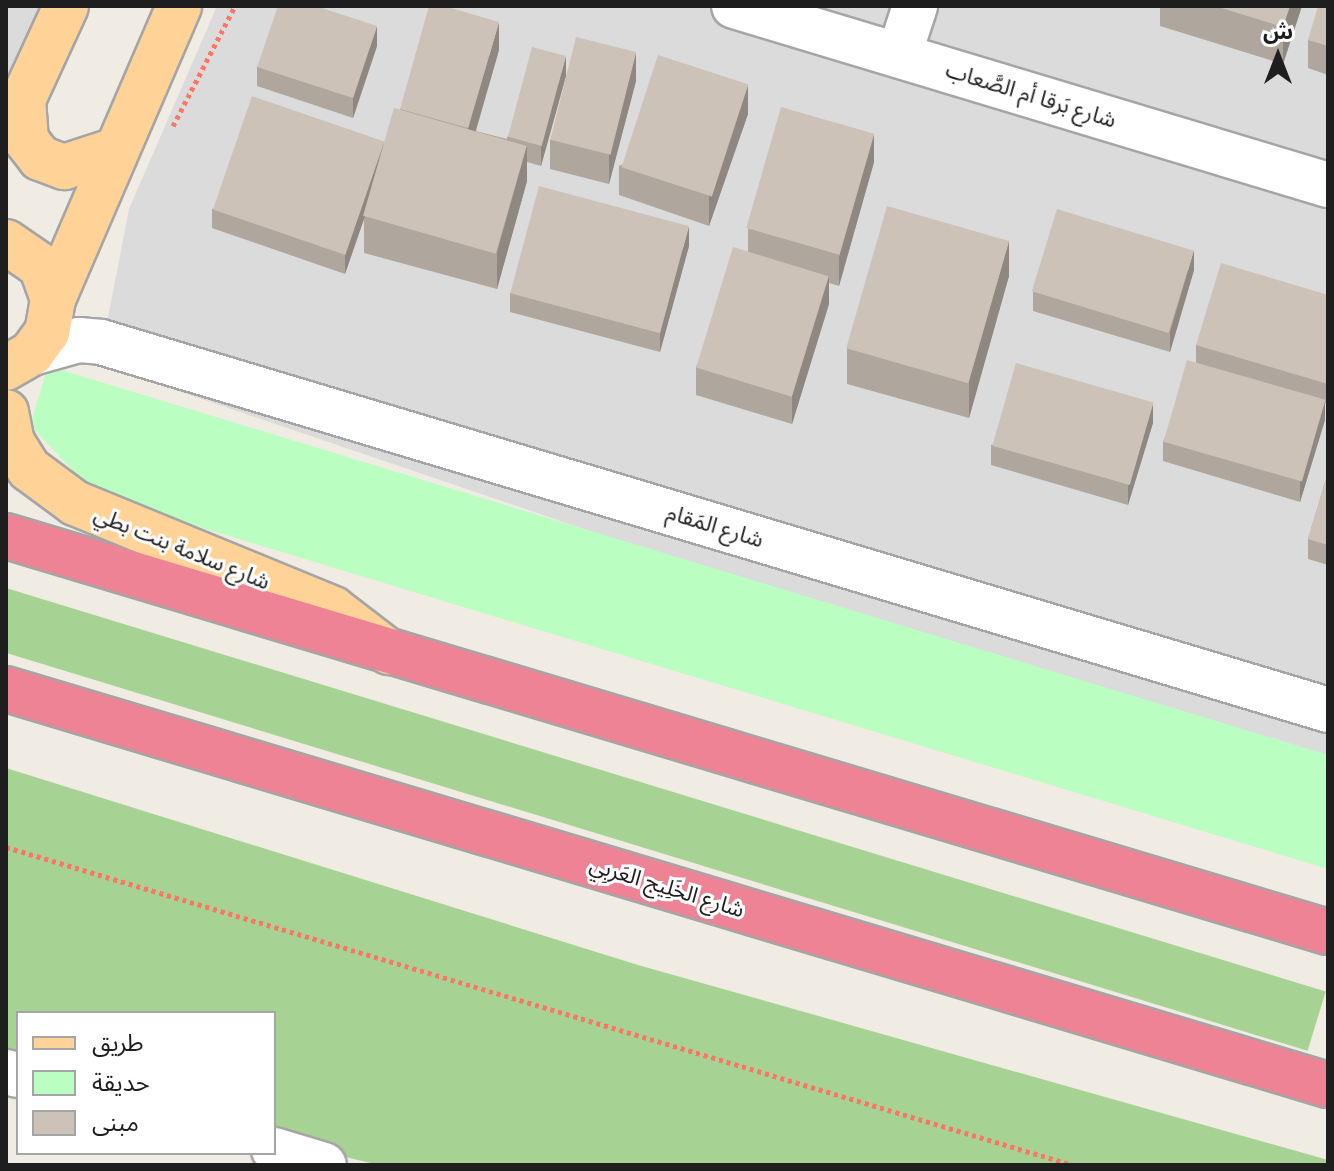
<!DOCTYPE html>
<html>
<head>
<meta charset="utf-8">
<style>
  body { margin:0 }
  #map { position:relative; width:1334px; height:1171px; overflow:hidden; background:#f0ebe3; font-family:Roboto,"Noto Sans Arabic",sans-serif }
  div>[style] { position:absolute }
  [style*='--x'] { left:calc(var(--x)*1px); top:calc(var(--y)*1px); width:calc(var(--w)*1px); rotate:calc(var(--a)*1deg) }
  .residential>* { inset:0; background:#dcdbdb }
  .forest>* { inset:0; background:#a6d394; transform-origin:0 0 }
  .park>* { inset:0; background:#bbfec1 }
  .path>* { height:5px; margin-top:-2.5px; transform-origin:0; background:repeating-linear-gradient(90deg,#ff7564 0 4px,transparent 0 8px) }
  .roads { filter:drop-shadow(2px 0 #a5a5a5) drop-shadow(-2px 0 #a5a5a5) drop-shadow(0 2px #a5a5a5) drop-shadow(0 -2px #a5a5a5) }
  .minor>* { height:44px; margin:-22px; padding:0 22px; transform-origin:22px; border-radius:22px; background:#fff }
  .major>* { height:44px; margin:-22px; padding:0 22px; transform-origin:22px; border-radius:22px; background:#ffd398 }
  .highway>* { height:44px; margin:-22px; padding:0 22px; transform-origin:22px; border-radius:22px; background:#ee8396 }
  .wall>* { inset:0; background:#afa79e }
  .shaded-wall>* { inset:0; background:#8f8881 }
  .building>* { inset:0; background:#ccc2b8; transform-origin:0 0 }
  span { translate:-50% -50%; white-space:nowrap; text-align:center; line-height:1.15; -webkit-text-stroke:6px #fff; paint-order:stroke }
  .street-label { font-size:22px; color:#1e1e1e }
  .frame { position:absolute; inset:0; border:8px solid #1e1e1e; pointer-events:none }
  .legend { position:absolute; left:16px; top:1011px; width:260px; height:144px; box-sizing:border-box; background:#fff; border:2px solid #a5a5a5; margin:0; padding:10px 14px; list-style:none; font-size:24px; color:#1e1e1e }
  .legend li { display:flex; align-items:center; gap:16px; height:40px }
  .legend b { width:40px; border:2px solid #a5a5a5 }
  .north { position:absolute; left:1238px; top:16px; width:80px; height:80px; -webkit-text-stroke:6px #fff; paint-order:stroke; rotate:0deg; font-size:22px; font-weight:700; line-height:32px; text-align:center; color:#1e1e1e }
  .north::after { content:''; display:block; margin:auto; width:28px; height:36px; background:#1e1e1e; clip-path:polygon(50% 0,100% 100%,50% 72%,0 100%) }
</style>
</head>
<body>
<div id="map">
  <div class="residential">
    <div style="clip-path:polygon(6px 6px,41px 6px,6px 88px)"></div>
    <div style="clip-path:polygon(217px 6px,1328px 6px,1328px 782px,99px 364px,129px 209px)"></div>
  </div>
  <div class="forest">
    <div style="left:6px;top:588px;width:1380px;height:62px;rotate:17deg"></div>
    <div style="clip-path:polygon(6px 768px,638px 965px,1328px 1160px,1328px 1165px,379px 1165px,291px 1144px,274px 1139px,274px 1013px,18px 1013px,18px 1060px,6px 1057px)"></div>
  </div>
  <div class="park">
    <div style="clip-path:polygon(48px 366px,1328px 755px,1328px 869px,97px 496px,30px 425px)"></div>
  </div>
  <div class="path">
    <div style="--x:173;--y:126;--w:135;--a:-62.7"></div>
    <div style="--x:6;--y:847;--w:1113;--a:16.6"></div>
  </div>
  <div class="roads">
    <div class="minor">
      <div style="--x:734;--y:6;--w:620;--a:16.77"></div>
      <div style="--x:899;--y:55;--w:52;--a:-71.9"></div>
      <div style="--x:32;--y:353;--w:49;--a:-15.5"></div>
      <div style="--x:79;--y:340;--w:22;--a:5"></div>
      <div style="--x:101;--y:342;--w:1281;--a:16.69"></div>
      <div style="--x:6;--y:1072;--w:12;--a:14"></div>
      <div style="--x:274;--y:1150;--w:52;--a:16.7"></div>
    </div>
    <div class="major">
      <div style="--x:23;--y:100;--w:40;--a:85.7"></div>
      <div style="--x:26;--y:140;--w:23;--a:52"></div>
      <div style="--x:40;--y:158;--w:26;--a:21"></div>
      <div style="--x:64;--y:167;--w:55;--a:-18.1"></div>
      <div style="--x:10;--y:128;--w:134;--a:-65.3"></div>
      <div style="--x:6;--y:242;--w:42;--a:34.4"></div>
      <div style="--x:41;--y:266;--w:35;--a:70"></div>
      <div style="--x:53;--y:299;--w:34;--a:100"></div>
      <div style="--x:47;--y:332;--w:26;--a:126"></div>
      <div style="--x:32;--y:353;--w:30;--a:150"></div>
      <div style="--x:53;--y:299;--w:319;--a:-66.7"></div>
      <div style="--x:6;--y:412;--w:31;--a:79"></div>
      <div style="--x:12;--y:442;--w:32;--a:58"></div>
      <div style="--x:29;--y:469;--w:57;--a:36.5"></div>
      <div style="--x:75;--y:503;--w:279;--a:22.3"></div>
      <div style="--x:333;--y:609;--w:71;--a:37.5"></div>
    </div>
    <div class="highway">
      <div style="--x:6;--y:536;--w:1380;--a:16.68"></div>
      <div style="--x:6;--y:689;--w:1380;--a:16.68"></div>
    </div>
  </div>
  <div class="wall">
    <div style="clip-path:polygon(1160px 6px,1302px 6px,1283px 64px,1160px 26px)"></div>
    <div style="clip-path:polygon(1328px 6px,1328px 75px,1308px 68px,1308px 40px)"></div>
    <div style="clip-path:polygon(377px 46px,353px 118px,257px 86px,257px 67px)"></div>
    <div style="clip-path:polygon(499px 50px,476px 131px,507px 139px,507px 137px,566px 76px,541px 166px,527px 162px,527px 181px,497px 289px,364px 253px,364px 219px,345px 274px,212px 228px,212px 209px,384px 145px,400px 109px)"></div>
    <div style="clip-path:polygon(636px 81px,609px 184px,550px 169px,550px 140px)"></div>
    <div style="clip-path:polygon(748px 114px,709px 226px,619px 195px,619px 166px)"></div>
    <div style="clip-path:polygon(874px 162px,839px 286px,829px 283px,829px 304px,792px 424px,696px 395px,696px 367px,748px 251px,748px 229px)"></div>
    <div style="clip-path:polygon(689px 246px,660px 352px,510px 312px,510px 293px)"></div>
    <div style="clip-path:polygon(1194px 270px,1170px 352px,1033px 311px,1033px 292px)"></div>
    <div style="clip-path:polygon(1009px 276px,969px 418px,847px 384px,847px 348px)"></div>
    <div style="clip-path:polygon(1328px 295px,1328px 404px,1325px 403px,1325px 420px,1300px 502px,1163px 461px,1163px 442px,1196px 363px,1196px 345px)"></div>
    <div style="clip-path:polygon(1153px 423px,1128px 505px,991px 465px,991px 445px)"></div>
    <div style="clip-path:polygon(1328px 472px,1328px 565px,1308px 559px,1308px 539px)"></div>
  </div>
  <div class="shaded-wall">
    <div style="clip-path:polygon(1290px 6px,1302px 6px,1283px 64px,1283px 27px)"></div>
    <div style="clip-path:polygon(499px 22px,499px 50px,468px 157px,468px 129px)"></div>
    <div style="clip-path:polygon(377px 26px,377px 46px,353px 118px,353px 98px)"></div>
    <div style="clip-path:polygon(636px 52px,636px 81px,609px 184px,609px 155px)"></div>
    <div style="clip-path:polygon(566px 56px,566px 76px,541px 166px,541px 146px)"></div>
    <div style="clip-path:polygon(748px 85px,748px 114px,709px 226px,709px 197px)"></div>
    <div style="clip-path:polygon(874px 133px,874px 162px,839px 286px,839px 257px)"></div>
    <div style="clip-path:polygon(384px 142px,384px 161px,345px 274px,345px 254px)"></div>
    <div style="clip-path:polygon(527px 145px,527px 181px,497px 289px,497px 252px)"></div>
    <div style="clip-path:polygon(689px 226px,689px 246px,660px 352px,660px 333px)"></div>
    <div style="clip-path:polygon(1009px 240px,1009px 276px,969px 418px,969px 381px)"></div>
    <div style="clip-path:polygon(1194px 250px,1194px 270px,1170px 352px,1170px 332px)"></div>
    <div style="clip-path:polygon(829px 276px,829px 304px,792px 424px,792px 396px)"></div>
    <div style="clip-path:polygon(1325px 400px,1325px 420px,1300px 502px,1300px 482px)"></div>
    <div style="clip-path:polygon(1153px 403px,1153px 423px,1128px 505px,1128px 486px)"></div>
  </div>
  <div class="building">
    <div style="clip-path:polygon(278px 6px,316px 6px,377px 26px,353px 98px,257px 67px)"></div>
    <div style="clip-path:polygon(429px 6px,444px 6px,499px 22px,468px 128px,400px 109px)"></div>
    <div style="clip-path:polygon(1215px 6px,1290px 6px,1283px 27px)"></div>
    <div style="clip-path:polygon(1318px 6px,1328px 6px,1328px 46px,1308px 40px)"></div>
    <div style="left:576px;top:37px;width:62px;height:106px;rotate:14deg"></div>
    <div style="left:532px;top:47px;width:35px;height:93px;rotate:15deg"></div>
    <div style="left:658px;top:55px;width:95px;height:118px;rotate:18deg"></div>
    <div style="left:252px;top:96px;width:140px;height:120px;rotate:19deg"></div>
    <div style="left:781px;top:107px;width:97px;height:126px;rotate:16deg"></div>
    <div style="left:394px;top:108px;width:138px;height:112px;rotate:16deg"></div>
    <div style="left:539px;top:186px;width:155px;height:111px;rotate:15deg"></div>
    <div style="left:887px;top:206px;width:127px;height:148px;rotate:16deg"></div>
    <div style="left:1057px;top:209px;width:143px;height:86px;rotate:17deg"></div>
    <div style="left:733px;top:247px;width:100px;height:126px;rotate:17deg"></div>
    <div style="clip-path:polygon(1221px 263px,1328px 295px,1328px 384px,1196px 345px)"></div>
    <div style="left:1187px;top:360px;width:144px;height:85px;rotate:16deg"></div>
    <div style="left:1016px;top:363px;width:143px;height:86px;rotate:16deg"></div>
    <div style="clip-path:polygon(1328px 472px,1328px 545px,1308px 539px)"></div>
  </div>
  <div class="street-label">
    <span style="left:1031px;top:95px;rotate:17deg">شارع بَرقا أم الصَّعاب</span>
    <span style="left:715px;top:526px;rotate:17deg">شارع المَقام</span>
    <span style="left:182px;top:548px;rotate:22deg">شارع سلامة بنت بطي</span>
    <span style="left:667px;top:887px;rotate:17deg">شارع الخَلِيج العَربِي</span>
  </div>
  <div class="frame"></div>
  <ul class="legend">
  <li><b style="height:10px;background:#ffd398"></b>طريق</li>
  <li><b style="height:22px;background:#bbfec1"></b>حديقة</li>
  <li><b style="height:22px;background:#ccc2b8"></b>مبنى</li>
  </ul>
  <div class="north">ش</div>
</div>
</body>
</html>
